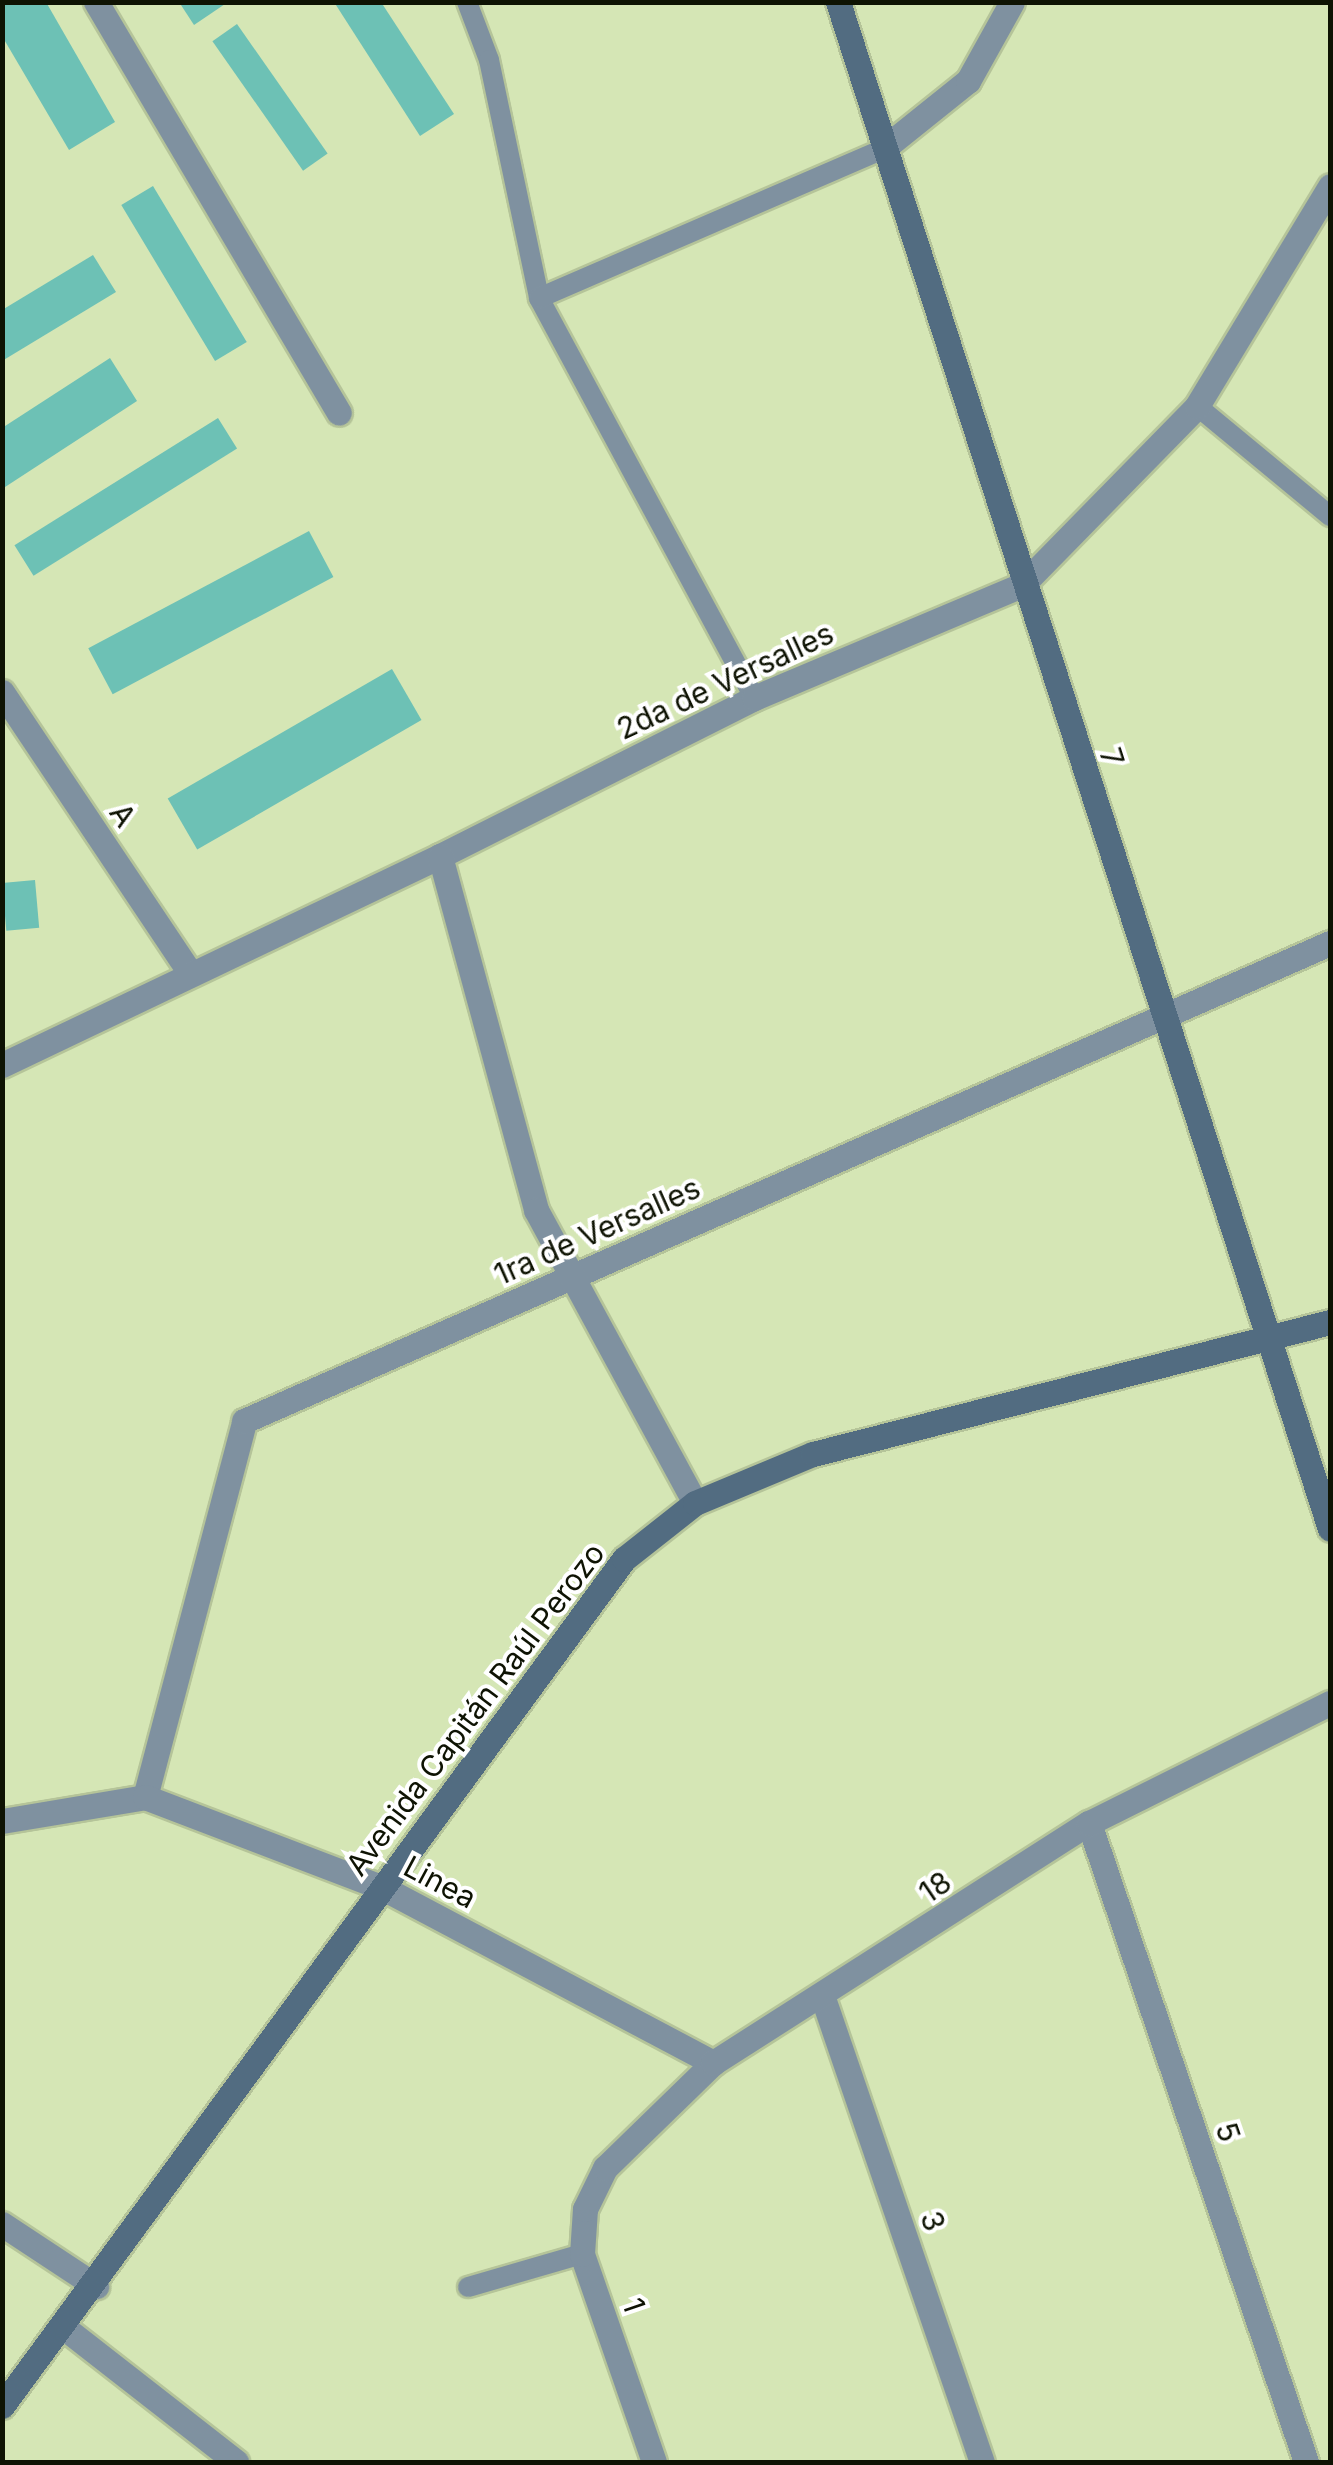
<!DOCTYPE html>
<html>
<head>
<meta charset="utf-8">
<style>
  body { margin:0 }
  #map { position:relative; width:1333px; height:2465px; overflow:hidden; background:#d5e6b5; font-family:Inter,sans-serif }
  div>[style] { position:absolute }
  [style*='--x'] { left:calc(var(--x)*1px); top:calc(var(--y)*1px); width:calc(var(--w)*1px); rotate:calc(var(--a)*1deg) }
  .building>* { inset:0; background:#6dc1b5; transform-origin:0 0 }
  .roads { filter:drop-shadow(2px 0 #b5c499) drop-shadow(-2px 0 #b5c499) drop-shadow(0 2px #b5c499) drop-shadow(0 -2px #b5c499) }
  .service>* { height:20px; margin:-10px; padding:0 10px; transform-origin:10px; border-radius:10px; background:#7f91a0 }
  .minor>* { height:25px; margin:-12.5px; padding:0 12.5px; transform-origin:12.5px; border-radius:12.5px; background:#7f91a0 }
  .tertiary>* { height:25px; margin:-12.5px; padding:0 12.5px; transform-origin:12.5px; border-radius:12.5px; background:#7f91a0 }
  .secondary>* { height:25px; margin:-12.5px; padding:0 12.5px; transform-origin:12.5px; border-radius:12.5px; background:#526c81 }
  span { translate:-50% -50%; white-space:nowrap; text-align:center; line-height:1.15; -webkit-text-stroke:8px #fff; paint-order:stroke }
  .street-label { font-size:30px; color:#0e1303 }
  .frame { position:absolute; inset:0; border:5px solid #0e1303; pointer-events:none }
</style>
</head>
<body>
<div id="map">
  <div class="building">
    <div style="clip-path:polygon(2px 2px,46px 2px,115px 122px,69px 150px,2px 36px)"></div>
    <div style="clip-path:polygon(179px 2px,228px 2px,194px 25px)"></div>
    <div style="clip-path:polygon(334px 2px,381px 2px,454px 114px,420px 136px)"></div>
    <div style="left:237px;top:24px;width:158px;height:30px;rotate:55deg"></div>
    <div style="left:153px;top:186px;width:182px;height:37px;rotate:59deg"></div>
    <div style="clip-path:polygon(93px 255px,116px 292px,2px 361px,2px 310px)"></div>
    <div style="clip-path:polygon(110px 358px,137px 401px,2px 489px,2px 428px)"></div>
    <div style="left:218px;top:418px;width:36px;height:240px;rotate:58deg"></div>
    <div style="left:309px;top:531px;width:52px;height:250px;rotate:62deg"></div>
    <div style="left:392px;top:669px;width:59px;height:259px;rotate:60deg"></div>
    <div style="left:35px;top:880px;width:48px;height:33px;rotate:85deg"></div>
  </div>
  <div class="roads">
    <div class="service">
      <div style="--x:467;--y:2;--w:62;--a:69.2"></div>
      <div style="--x:489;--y:60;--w:243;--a:78.1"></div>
      <div style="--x:539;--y:298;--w:454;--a:61.7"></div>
      <div style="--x:539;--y:298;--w:375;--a:-23.4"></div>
      <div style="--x:1197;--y:406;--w:173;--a:39.6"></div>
      <div style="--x:468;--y:2287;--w:119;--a:-16.1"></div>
    </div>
    <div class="minor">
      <div style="--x:96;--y:2;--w:477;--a:59.4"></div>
      <div style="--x:883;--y:149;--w:109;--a:-38.7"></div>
      <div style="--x:968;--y:81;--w:90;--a:-60.9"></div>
      <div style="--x:2;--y:692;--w:338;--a:56.2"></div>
      <div style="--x:440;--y:856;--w:352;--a:-26.7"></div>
      <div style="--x:754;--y:698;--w:291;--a:-22.9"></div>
      <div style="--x:1022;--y:585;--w:250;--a:-45.6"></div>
      <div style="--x:1197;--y:406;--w:257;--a:-58.8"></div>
      <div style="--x:145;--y:1797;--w:389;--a:-75.2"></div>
      <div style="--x:244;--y:1421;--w:1187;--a:-23.76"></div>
      <div style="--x:2;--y:1821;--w:145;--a:-9.5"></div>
      <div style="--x:145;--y:1797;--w:253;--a:20.9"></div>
      <div style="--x:381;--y:1887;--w:376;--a:27.9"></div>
      <div style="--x:1089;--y:1823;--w:675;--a:71.24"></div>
      <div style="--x:824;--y:2001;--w:487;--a:71.1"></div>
      <div style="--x:2;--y:2224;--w:113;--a:33.4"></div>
      <div style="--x:66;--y:2329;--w:216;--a:38"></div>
      <div style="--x:654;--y:2462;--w:220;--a:-109.1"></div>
      <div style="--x:582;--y:2254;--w:45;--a:-86.2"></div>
      <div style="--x:585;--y:2209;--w:46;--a:-64"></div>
      <div style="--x:605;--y:2168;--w:151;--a:-44.2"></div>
      <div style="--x:713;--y:2063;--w:446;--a:-32.6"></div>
      <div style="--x:1089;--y:1823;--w:269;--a:-26.5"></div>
    </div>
    <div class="tertiary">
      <div style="--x:2;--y:1065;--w:485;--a:-25.5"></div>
      <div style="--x:440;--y:856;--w:367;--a:74.8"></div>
      <div style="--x:536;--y:1210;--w:333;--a:61.5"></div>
    </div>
    <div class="secondary">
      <div style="--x:838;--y:2;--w:1604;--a:72.14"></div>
      <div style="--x:2;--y:2406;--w:1051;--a:-53.71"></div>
      <div style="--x:624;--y:1559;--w:90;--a:-38.3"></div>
      <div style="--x:695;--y:1503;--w:128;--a:-22.6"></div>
      <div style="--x:813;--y:1454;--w:534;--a:-14.32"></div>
    </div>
  </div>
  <div class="street-label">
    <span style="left:725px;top:681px;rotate:-25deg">2da de Versalles</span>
    <span style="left:1112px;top:757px;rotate:72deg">7</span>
    <span style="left:123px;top:815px;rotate:56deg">A</span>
    <span style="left:597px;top:1231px;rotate:-24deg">1ra de Versalles</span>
    <span style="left:475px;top:1709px;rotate:-53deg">Avenida Capitán Raúl Perozo</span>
    <span style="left:440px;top:1882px;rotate:28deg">Linea</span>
    <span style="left:935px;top:1887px;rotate:-34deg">18</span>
    <span style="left:1228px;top:2132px;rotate:71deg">5</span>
    <span style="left:933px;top:2221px;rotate:71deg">3</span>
    <span style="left:634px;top:2305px;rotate:71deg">1</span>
  </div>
  <div class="frame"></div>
</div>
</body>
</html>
